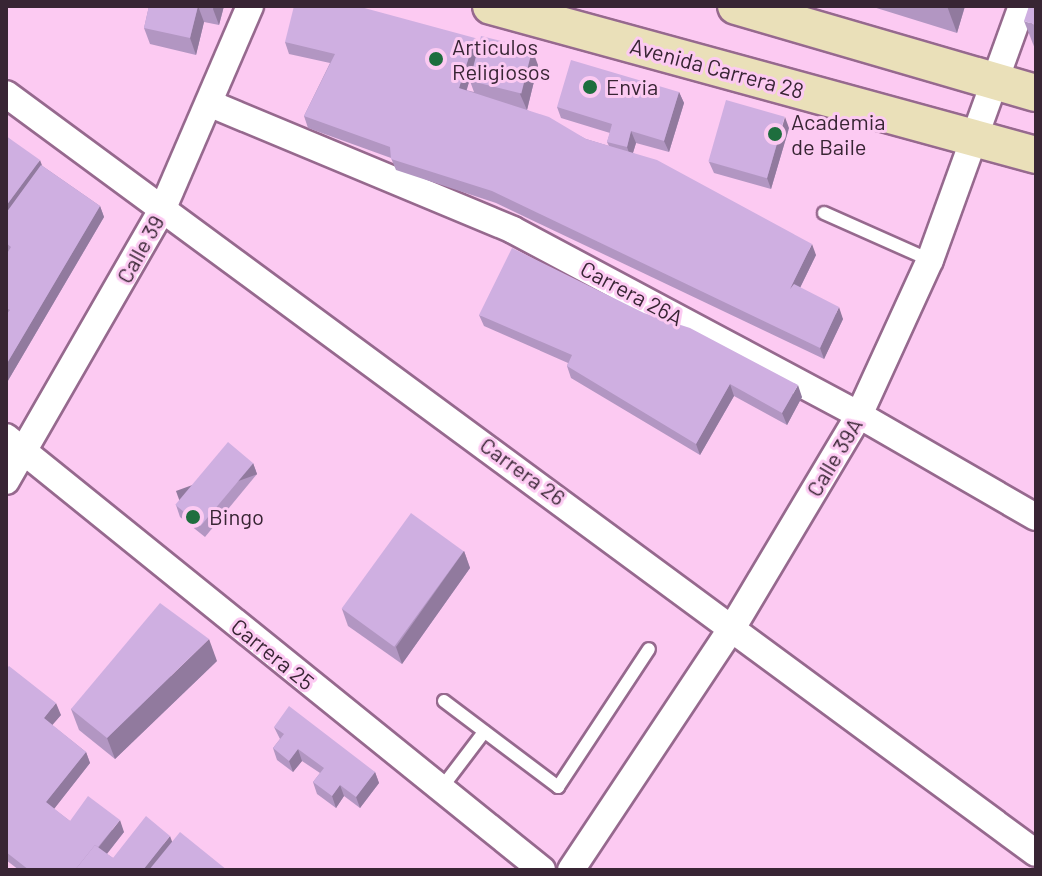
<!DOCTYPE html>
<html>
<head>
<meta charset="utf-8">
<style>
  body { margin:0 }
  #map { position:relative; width:1042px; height:876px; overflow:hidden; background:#fccaf2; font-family:Barlow,sans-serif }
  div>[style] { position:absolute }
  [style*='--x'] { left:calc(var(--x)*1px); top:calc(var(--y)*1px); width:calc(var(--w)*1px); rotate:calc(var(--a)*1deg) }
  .roads { filter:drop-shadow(2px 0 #96698e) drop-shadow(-2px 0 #96698e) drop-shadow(0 2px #96698e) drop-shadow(0 -2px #96698e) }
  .service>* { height:12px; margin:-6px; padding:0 6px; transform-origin:6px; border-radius:6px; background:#fff }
  .minor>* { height:26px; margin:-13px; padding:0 13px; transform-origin:13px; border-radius:13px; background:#fff }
  .secondary>* { height:36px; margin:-18px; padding:0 18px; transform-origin:18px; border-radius:18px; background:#eae0b9 }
  .wall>* { inset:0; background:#b296c2 }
  .shaded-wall>* { inset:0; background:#917a9e; transform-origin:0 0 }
  .building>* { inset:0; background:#cfafe1; transform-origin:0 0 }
  .dots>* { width:22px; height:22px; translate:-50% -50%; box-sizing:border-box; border:4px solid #fccaf2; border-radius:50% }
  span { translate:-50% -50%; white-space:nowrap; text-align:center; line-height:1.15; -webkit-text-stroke:6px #fccaf2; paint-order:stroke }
  .poi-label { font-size:22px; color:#382534 }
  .left { translate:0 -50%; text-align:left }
  .street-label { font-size:22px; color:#382534 }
  .frame { position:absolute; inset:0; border:8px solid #382534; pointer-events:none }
</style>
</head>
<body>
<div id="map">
  <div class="roads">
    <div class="service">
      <div style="--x:824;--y:213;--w:116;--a:23.9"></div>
      <div style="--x:444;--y:701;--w:143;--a:37"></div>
      <div style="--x:558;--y:787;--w:165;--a:-56.6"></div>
      <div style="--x:440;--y:790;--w:73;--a:-52.8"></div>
    </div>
    <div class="minor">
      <div style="--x:6;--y:94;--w:1279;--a:36.39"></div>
      <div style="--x:211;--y:104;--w:327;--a:22.6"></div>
      <div style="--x:513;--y:230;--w:392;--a:28.1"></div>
      <div style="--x:859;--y:415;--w:204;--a:30"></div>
      <div style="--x:6;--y:437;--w:689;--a:38.93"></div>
      <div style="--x:6;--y:481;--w:315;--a:-60.1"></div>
      <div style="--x:163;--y:208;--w:220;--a:-66.7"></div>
      <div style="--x:571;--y:870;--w:294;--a:-56.4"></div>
      <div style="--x:734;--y:625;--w:244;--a:-59.2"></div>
      <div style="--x:859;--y:415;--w:170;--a:-65.4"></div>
      <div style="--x:930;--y:260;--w:270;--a:-70.1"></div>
    </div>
    <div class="secondary">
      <div style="--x:491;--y:6;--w:565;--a:15.29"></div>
      <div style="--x:736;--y:6;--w:312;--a:16.2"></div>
    </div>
  </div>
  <div class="wall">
    <div style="clip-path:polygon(149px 6px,224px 6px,219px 25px,204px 22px,196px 55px,150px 44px,144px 28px)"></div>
    <div style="clip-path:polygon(870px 6px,965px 6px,957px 33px)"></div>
    <div style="clip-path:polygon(1024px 21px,1036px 25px,1036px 50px,1035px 49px)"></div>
    <div style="clip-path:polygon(evenodd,285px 42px,478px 48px,538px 65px,527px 110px,586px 139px,609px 146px,607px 142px,610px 133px,561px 118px,557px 107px,679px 92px,684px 103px,669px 152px,636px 143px,633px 153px,816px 255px,800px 288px,843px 319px,824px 359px,496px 203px,396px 170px,391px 158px,308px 128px,304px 116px,330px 63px,289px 54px,285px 42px,472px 73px,470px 81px,474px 92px,466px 90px,472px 73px)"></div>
    <div style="clip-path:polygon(789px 128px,771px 189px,714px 173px,709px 162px)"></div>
    <div style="clip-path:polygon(6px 136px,41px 165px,100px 206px,104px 217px,6px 384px,6px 255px,7px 253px,6px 252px)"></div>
    <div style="clip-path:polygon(479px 315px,802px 397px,787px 425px,734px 396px,700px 455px,571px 378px,567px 366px,568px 363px,484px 326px)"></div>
    <div style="clip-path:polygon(253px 463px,257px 474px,205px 537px,180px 517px,176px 505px)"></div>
    <div style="clip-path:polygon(464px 551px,470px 568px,402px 664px,348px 626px,342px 609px)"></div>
    <div style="clip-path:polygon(217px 661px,115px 759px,79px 730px,71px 709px)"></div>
    <div style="clip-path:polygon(6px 669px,61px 715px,52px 725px,86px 752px,90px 763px,54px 809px,70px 821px,124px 832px,107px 854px,113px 858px,172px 842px,227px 870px,19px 870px,6px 860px)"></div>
    <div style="clip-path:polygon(274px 727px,375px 772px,379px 783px,360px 808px,344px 796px,336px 808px,317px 794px,313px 782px,320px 773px,302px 761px,293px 772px,277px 760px,273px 748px,280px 739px)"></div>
  </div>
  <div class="shaded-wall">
    <div style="clip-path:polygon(198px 6px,204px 22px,196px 55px,190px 38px)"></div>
    <div style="clip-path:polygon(214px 6px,224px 6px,219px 25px,213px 9px)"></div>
    <div style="clip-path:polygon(947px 6px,965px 6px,957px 33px)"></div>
    <div style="clip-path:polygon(475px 38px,479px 49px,464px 99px,459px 88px)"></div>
    <div style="clip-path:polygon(532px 49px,538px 65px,527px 110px,520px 94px)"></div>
    <div style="clip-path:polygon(679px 92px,684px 103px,669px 152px,664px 141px)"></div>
    <div style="clip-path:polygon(785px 117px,789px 128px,771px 189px,767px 178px)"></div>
    <div style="clip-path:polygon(631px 131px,636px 143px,631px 159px,627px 147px)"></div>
    <div style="clip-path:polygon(40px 160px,46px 176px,6px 231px,6px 206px)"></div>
    <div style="clip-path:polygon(100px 206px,104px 217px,6px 384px,6px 365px)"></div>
    <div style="clip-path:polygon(812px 244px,816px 255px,794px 300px,790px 289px)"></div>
    <div style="clip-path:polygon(839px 307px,843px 319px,824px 359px,820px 348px)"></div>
    <div style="clip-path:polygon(730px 384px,734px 396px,700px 455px,696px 444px)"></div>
    <div style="clip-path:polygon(798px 385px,802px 397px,787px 425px,782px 413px)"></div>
    <div style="left:253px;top:463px;width:12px;height:82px;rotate:70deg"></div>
    <div style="clip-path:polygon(464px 551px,470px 568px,402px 664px,396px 647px)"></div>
    <div style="clip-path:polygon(209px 639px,217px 661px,115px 759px,107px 738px)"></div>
    <div style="clip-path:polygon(56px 703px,61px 715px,48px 730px,44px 718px)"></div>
    <div style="clip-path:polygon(298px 749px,302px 761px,293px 772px,289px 761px)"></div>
    <div style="clip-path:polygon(86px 752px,90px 763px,50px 814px,46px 802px)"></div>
    <div style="clip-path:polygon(375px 772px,379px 783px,360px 808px,356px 797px)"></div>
    <div style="clip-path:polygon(340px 785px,344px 796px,336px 808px,332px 796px)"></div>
    <div style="clip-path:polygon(120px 820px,124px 832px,94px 870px,81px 870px)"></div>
    <div style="clip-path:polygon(170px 836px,176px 852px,162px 870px,143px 870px)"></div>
  </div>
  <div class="building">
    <div style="clip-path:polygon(149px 6px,198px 6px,190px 38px,144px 28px)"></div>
    <div style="clip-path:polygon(294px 6px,357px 6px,475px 38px,459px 88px,549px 117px,586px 139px,657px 160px,812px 244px,790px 289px,794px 284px,839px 307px,820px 348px,492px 191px,391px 159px,390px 147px,304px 116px,335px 54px,285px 42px)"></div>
    <div style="clip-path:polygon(1029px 6px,1036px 6px,1036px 25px,1024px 21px)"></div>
    <div style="left:481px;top:36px;width:53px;height:46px;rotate:14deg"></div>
    <div style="clip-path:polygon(571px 60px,679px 92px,664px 141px,631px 131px,627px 147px,607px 142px,612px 124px,557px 107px)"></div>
    <div style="left:726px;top:100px;width:61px;height:64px;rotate:16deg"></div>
    <div style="clip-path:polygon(6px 136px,40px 160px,6px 206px)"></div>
    <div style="clip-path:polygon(41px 165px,100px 206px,6px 365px,6px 315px,10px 310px,6px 308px,6px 255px,11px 247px,6px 243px,6px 213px)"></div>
    <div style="clip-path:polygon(512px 248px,644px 313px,690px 328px,798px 385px,782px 413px,730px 384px,696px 444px,567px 366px,572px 355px,479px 315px)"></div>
    <div style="left:228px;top:442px;width:33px;height:82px;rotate:40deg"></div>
    <div style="left:411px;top:513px;width:65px;height:118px;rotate:36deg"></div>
    <div style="clip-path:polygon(160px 603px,209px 639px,107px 738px,71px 709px)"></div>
    <div style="clip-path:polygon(9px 666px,56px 703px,44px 718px,86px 752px,46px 802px,70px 821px,88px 796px,120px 820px,98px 847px,95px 845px,75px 870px,29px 870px,6px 852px,6px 669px)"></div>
    <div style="clip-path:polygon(289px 706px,375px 772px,356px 797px,340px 785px,332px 796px,313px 782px,324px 768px,298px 749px,289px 761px,273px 748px,284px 734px,274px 727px)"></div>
    <div style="clip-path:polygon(146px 816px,170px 836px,143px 870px,75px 870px,95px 845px,113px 858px)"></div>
    <div style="clip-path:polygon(180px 832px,227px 870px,149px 870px)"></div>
  </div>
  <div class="dots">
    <div style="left:436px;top:59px;background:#1e6e3e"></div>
    <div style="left:590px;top:87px;background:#1e6e3e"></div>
    <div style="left:775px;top:134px;background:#1e6e3e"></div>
    <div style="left:193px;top:517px;background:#1e6e3e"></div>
  </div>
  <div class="poi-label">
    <span class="left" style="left:452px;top:59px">Articulos<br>Religiosos</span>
    <span class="left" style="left:606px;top:87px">Envia</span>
    <span class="left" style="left:791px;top:134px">Academia<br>de Baile</span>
    <span class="left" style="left:209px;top:517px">Bingo</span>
  </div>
  <div class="street-label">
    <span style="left:717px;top:68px;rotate:15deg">Avenida Carrera 28</span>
    <span style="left:140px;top:249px;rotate:-61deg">Calle 39</span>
    <span style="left:632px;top:293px;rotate:28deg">Carrera 26A</span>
    <span style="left:834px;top:457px;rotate:-59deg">Calle 39A</span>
    <span style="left:523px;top:471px;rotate:36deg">Carrera 26</span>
    <span style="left:273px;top:654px;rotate:39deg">Carrera 25</span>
  </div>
  <div class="frame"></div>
</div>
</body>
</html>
